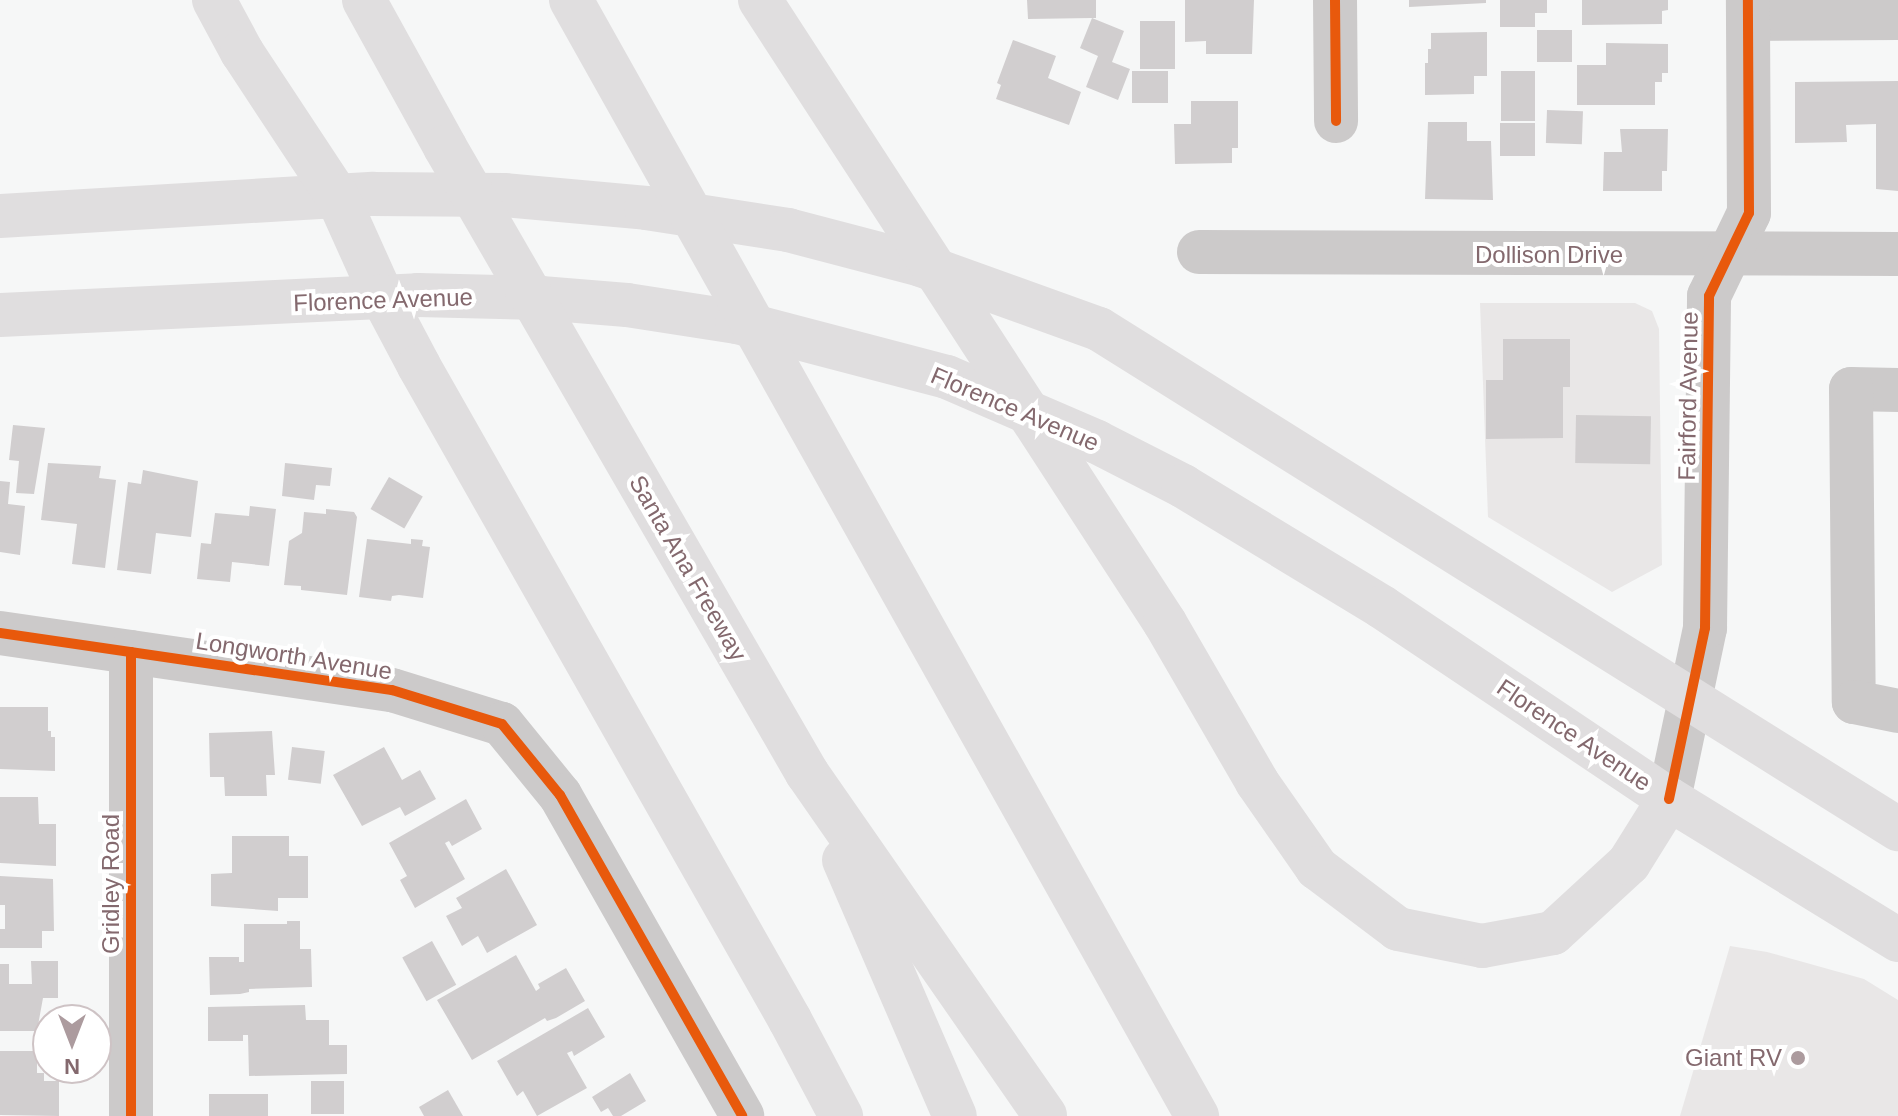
<!DOCTYPE html>
<html>
<head>
<meta charset="utf-8">
<style>
  body { margin:0 }
  #map { position:relative; width:1898px; height:1116px; overflow:hidden; background:#f6f7f7; font-family:Arial,sans-serif }
  div>[style] { position:absolute }
  [style*='--x'] { left:calc(var(--x)*1px); top:calc(var(--y)*1px); width:calc(var(--w)*1px); rotate:calc(var(--a)*1deg) }
  .built>* { inset:0; background:#e9e7e7 }
  .building>* { inset:0; background:#d1cecf; transform-origin:0 0 }
  .minor>* { height:44px; margin:-22px; padding:0 22px; transform-origin:22px; border-radius:22px; background:#cccaca }
  .major>* { height:44px; margin:-22px; padding:0 22px; transform-origin:22px; border-radius:22px; background:#e0dedf }
  .highway>* { height:44px; margin:-22px; padding:0 22px; transform-origin:22px; border-radius:22px; background:#e0dedf }
  .cycleway>* { height:10px; margin:-5px; padding:0 5px; transform-origin:5px; border-radius:5px; background:#e8590c }
  .dots>* { width:22px; height:22px; translate:-50% -50%; box-sizing:border-box; border:4px solid #fff; border-radius:50% }
  span { translate:-50% -50%; white-space:nowrap; text-align:center; line-height:1.15; -webkit-text-stroke:8px #fff; paint-order:stroke }
  .street-label { font-size:24px; color:#84696e }
  .poi-label { font-size:24px; color:#84696e }
  .right { translate:-100% -50%; text-align:right }
  .north { position:absolute; left:32px; top:1004px; width:80px; height:80px; box-sizing:border-box; background:#fff; border:2px solid #cec3c5; border-radius:50%; rotate:180deg; font-size:22px; font-weight:700; line-height:32px; text-align:center; color:#84696e }
  .north::after { content:''; display:block; margin:auto; width:28px; height:36px; background:#ac9b9e; clip-path:polygon(50% 0,100% 100%,50% 72%,0 100%) }
</style>
</head>
<body>
<div id="map">
  <div class="built">
    <div style="clip-path:polygon(1480px 303px,1635px 303px,1652px 311px,1659px 329px,1662px 565px,1612px 592px,1488px 517px)"></div>
    <div style="clip-path:polygon(1730px 946px,1767px 952px,1864px 979px,1898px 1000px,1898px 1116px,1680px 1116px)"></div>
  </div>
  <div class="building">
    <div style="clip-path:polygon(1027px 0,1096px 0,1096px 18px,1092px 18px,1124px 31px,1112px 62px,1130px 69px,1118px 100px,1086px 87px,1098px 56px,1080px 48px,1092px 18px,1028px 19px)"></div>
    <div style="clip-path:polygon(1185px 0,1254px 0,1252px 54px,1206px 54px,1206px 41px,1185px 42px)"></div>
    <div style="clip-path:polygon(1409px 0,1486px 0,1486px 3px,1409px 7px)"></div>
    <div style="clip-path:polygon(1500px 0,1547px 0,1547px 13px,1535px 13px,1535px 27px,1500px 27px)"></div>
    <div style="clip-path:polygon(1582px 0,1668px 0,1668px 10px,1662px 11px,1662px 24px,1582px 25px)"></div>
    <div style="left:1140px;top:21px;width:35px;height:48px"></div>
    <div style="left:1537px;top:30px;width:35px;height:32px"></div>
    <div style="clip-path:polygon(1487px 32px,1487px 76px,1474px 76px,1474px 94px,1425px 95px,1425px 63px,1428px 63px,1428px 49px,1431px 49px,1431px 33px)"></div>
    <div style="clip-path:polygon(1013px 40px,1056px 56px,1048px 78px,1081px 92px,1069px 125px,996px 99px,1001px 85px,997px 83px)"></div>
    <div style="clip-path:polygon(1606px 43px,1668px 44px,1668px 73px,1662px 73px,1662px 82px,1655px 82px,1655px 105px,1577px 105px,1577px 65px,1606px 65px)"></div>
    <div style="left:1132px;top:71px;width:36px;height:32px"></div>
    <div style="left:1501px;top:71px;width:34px;height:50px"></div>
    <div style="clip-path:polygon(1898px 81px,1898px 191px,1876px 189px,1876px 124px,1846px 125px,1847px 142px,1795px 143px,1795px 82px)"></div>
    <div style="clip-path:polygon(1191px 101px,1238px 101px,1238px 148px,1232px 148px,1232px 163px,1175px 164px,1174px 124px,1191px 124px)"></div>
    <div style="left:1547px;top:110px;width:36px;height:33px;rotate:2deg"></div>
    <div style="clip-path:polygon(1428px 122px,1467px 122px,1467px 141px,1491px 141px,1493px 200px,1425px 199px)"></div>
    <div style="left:1500px;top:123px;width:35px;height:33px"></div>
    <div style="clip-path:polygon(1620px 129px,1668px 129px,1667px 171px,1662px 171px,1662px 191px,1603px 191px,1604px 152px,1622px 152px)"></div>
    <div style="clip-path:polygon(1503px 339px,1570px 339px,1570px 387px,1563px 387px,1563px 438px,1486px 439px,1486px 380px,1503px 380px)"></div>
    <div style="left:1576px;top:415px;width:75px;height:48px;rotate:1deg"></div>
    <div style="clip-path:polygon(13px 425px,45px 428px,34px 494px,16px 493px,19px 461px,9px 460px)"></div>
    <div style="clip-path:polygon(48px 463px,101px 466px,99px 478px,116px 480px,105px 568px,72px 564px,77px 524px,41px 520px)"></div>
    <div style="clip-path:polygon(285px 463px,332px 468px,330px 486px,316px 485px,314px 500px,282px 496px)"></div>
    <div style="clip-path:polygon(143px 470px,198px 481px,191px 537px,156px 533px,151px 574px,117px 570px,128px 482px,141px 484px)"></div>
    <div style="left:389px;top:477px;width:39px;height:37px;rotate:30deg"></div>
    <div style="clip-path:polygon(0 481px,10px 482px,8px 504px,25px 506px,20px 555px,0 552px)"></div>
    <div style="clip-path:polygon(250px 506px,276px 509px,269px 566px,232px 562px,230px 582px,197px 579px,201px 543px,211px 544px,215px 513px,249px 516px)"></div>
    <div style="clip-path:polygon(326px 509px,354px 512px,357px 517px,347px 595px,301px 590px,301px 586px,284px 585px,289px 541px,302px 533px,304px 512px,326px 514px)"></div>
    <div style="clip-path:polygon(367px 539px,411px 544px,411px 539px,423px 540px,422px 546px,430px 547px,423px 598px,399px 595px,392px 596px,391px 601px,359px 597px)"></div>
    <div style="clip-path:polygon(0 707px,48px 707px,48px 731px,51px 731px,51px 737px,55px 737px,55px 771px,0 769px)"></div>
    <div style="clip-path:polygon(272px 731px,275px 775px,266px 775px,267px 796px,225px 796px,224px 777px,210px 777px,209px 733px)"></div>
    <div style="left:292px;top:747px;width:33px;height:33px;rotate:7deg"></div>
    <div style="clip-path:polygon(384px 747px,402px 780px,420px 770px,436px 799px,405px 816px,400px 807px,362px 826px,333px 775px)"></div>
    <div style="clip-path:polygon(0 797px,38px 797px,39px 824px,56px 824px,56px 866px,0 863px)"></div>
    <div style="clip-path:polygon(466px 799px,482px 829px,452px 846px,449px 841px,445px 843px,465px 879px,415px 908px,400px 880px,407px 876px,389px 843px)"></div>
    <div style="clip-path:polygon(232px 836px,289px 836px,289px 856px,308px 856px,308px 898px,278px 898px,278px 911px,211px 906px,211px 874px,232px 873px)"></div>
    <div style="clip-path:polygon(506px 869px,537px 925px,487px 953px,478px 936px,462px 946px,446px 916px,462px 908px,456px 898px)"></div>
    <div style="clip-path:polygon(0 876px,53px 879px,54px 931px,42px 931px,42px 948px,0 948px,0 929px,5px 929px,5px 905px,0 905px)"></div>
    <div style="clip-path:polygon(287px 921px,300px 921px,300px 949px,311px 949px,312px 987px,249px 989px,249px 992px,240px 994px,210px 995px,209px 957px,239px 957px,239px 962px,244px 962px,244px 924px,287px 924px)"></div>
    <div style="left:432px;top:941px;width:50px;height:34px;rotate:61deg"></div>
    <div style="clip-path:polygon(516px 955px,536px 991px,540px 988px,538px 984px,566px 968px,585px 1001px,556px 1018px,547px 1021px,545px 1018px,472px 1060px,437px 1000px)"></div>
    <div style="clip-path:polygon(31px 961px,58px 961px,58px 998px,43px 998px,37px 1031px,0 1031px,0 964px,9px 964px,9px 984px,32px 984px)"></div>
    <div style="clip-path:polygon(305px 1005px,306px 1020px,329px 1020px,329px 1045px,347px 1045px,347px 1074px,249px 1076px,248px 1035px,243px 1035px,243px 1041px,208px 1041px,208px 1007px)"></div>
    <div style="clip-path:polygon(588px 1008px,605px 1037px,574px 1056px,572px 1051px,567px 1053px,587px 1088px,537px 1116px,523px 1091px,517px 1096px,497px 1061px)"></div>
    <div style="clip-path:polygon(0 1051px,37px 1051px,37px 1073px,44px 1073px,44px 1081px,59px 1081px,59px 1116px,0 1115px)"></div>
    <div style="clip-path:polygon(630px 1073px,646px 1101px,621px 1116px,613px 1116px,608px 1108px,601px 1112px,592px 1097px)"></div>
    <div style="left:311px;top:1081px;width:33px;height:33px"></div>
    <div style="clip-path:polygon(448px 1090px,463px 1116px,424px 1116px,419px 1107px)"></div>
    <div style="left:209px;top:1094px;width:59px;height:22px"></div>
  </div>
  <div class="minor">
    <div style="--x:1335;--y:0;--w:121;--a:89.5"></div>
    <div style="--x:1748;--y:19;--w:150;--a:-0.4"></div>
    <div style="--x:1199;--y:252;--w:699;--a:0.16"></div>
    <div style="--x:1898;--y:390;--w:47;--a:-178.8"></div>
    <div style="--x:1851;--y:389;--w:313;--a:89.5"></div>
    <div style="--x:1854;--y:702;--w:45;--a:11.6"></div>
    <div style="--x:0;--y:633;--w:396;--a:8.3"></div>
    <div style="--x:392;--y:690;--w:115;--a:17.2"></div>
    <div style="--x:502;--y:724;--w:92;--a:50.8"></div>
    <div style="--x:560;--y:795;--w:369;--a:60.4"></div>
    <div style="--x:131;--y:652;--w:464;--a:90"></div>
    <div style="--x:1669;--y:799;--w:175;--a:-78.1"></div>
    <div style="--x:1705;--y:628;--w:332;--a:-89.3"></div>
    <div style="--x:1709;--y:296;--w:92;--a:-64.3"></div>
    <div style="--x:1749;--y:213;--w:213;--a:-90.3"></div>
  </div>
  <div class="major">
    <div style="--x:0;--y:216;--w:374;--a:-3.4"></div>
    <div style="--x:373;--y:194;--w:131;--a:0.4"></div>
    <div style="--x:504;--y:195;--w:143;--a:5.2"></div>
    <div style="--x:646;--y:208;--w:144;--a:8.8"></div>
    <div style="--x:788;--y:230;--w:138;--a:14.7"></div>
    <div style="--x:921;--y:265;--w:189;--a:19.8"></div>
    <div style="--x:1099;--y:329;--w:943;--a:32.04"></div>
    <div style="--x:0;--y:315;--w:418;--a:-2.7"></div>
    <div style="--x:418;--y:295;--w:123;--a:1.4"></div>
    <div style="--x:541;--y:298;--w:86;--a:4.7"></div>
    <div style="--x:627;--y:305;--w:111;--a:8.8"></div>
    <div style="--x:737;--y:322;--w:217;--a:14.7"></div>
    <div style="--x:947;--y:377;--w:163;--a:23.4"></div>
    <div style="--x:1097;--y:442;--w:97;--a:27.1"></div>
    <div style="--x:1183;--y:486;--w:233;--a:31.3"></div>
    <div style="--x:1382;--y:607;--w:345;--a:33.8"></div>
    <div style="--x:1669;--y:799;--w:269;--a:31.6"></div>
  </div>
  <div class="highway">
    <div style="--x:214;--y:0;--w:59;--a:61.7"></div>
    <div style="--x:242;--y:52;--w:173;--a:56.6"></div>
    <div style="--x:337;--y:196;--w:110;--a:65.8"></div>
    <div style="--x:382;--y:296;--w:79;--a:62.1"></div>
    <div style="--x:419;--y:366;--w:752;--a:60.43"></div>
    <div style="--x:790;--y:1020;--w:109;--a:62"></div>
    <div style="--x:364;--y:0;--w:168;--a:61.1"></div>
    <div style="--x:445;--y:147;--w:723;--a:59.96"></div>
    <div style="--x:807;--y:773;--w:417;--a:55.2"></div>
    <div style="--x:571;--y:0;--w:1280;--a:60.71"></div>
    <div style="--x:760;--y:0;--w:743;--a:56.97"></div>
    <div style="--x:1165;--y:623;--w:184;--a:59.9"></div>
    <div style="--x:1257;--y:782;--w:105;--a:55.1"></div>
    <div style="--x:1317;--y:868;--w:101;--a:37"></div>
    <div style="--x:1398;--y:929;--w:86;--a:11.4"></div>
    <div style="--x:1482;--y:946;--w:72;--a:-10.4"></div>
    <div style="--x:1553;--y:933;--w:103;--a:-42.6"></div>
    <div style="--x:1629;--y:863;--w:75;--a:-58"></div>
    <div style="--x:844;--y:860;--w:279;--a:66.6"></div>
  </div>
  <div class="cycleway">
    <div style="--x:1335;--y:0;--w:121;--a:89.5"></div>
    <div style="--x:0;--y:633;--w:396;--a:8.3"></div>
    <div style="--x:392;--y:690;--w:115;--a:17.2"></div>
    <div style="--x:502;--y:724;--w:92;--a:50.8"></div>
    <div style="--x:560;--y:795;--w:369;--a:60.4"></div>
    <div style="--x:131;--y:652;--w:464;--a:90"></div>
    <div style="--x:1669;--y:799;--w:175;--a:-78.1"></div>
    <div style="--x:1705;--y:628;--w:332;--a:-89.3"></div>
    <div style="--x:1709;--y:296;--w:92;--a:-64.3"></div>
    <div style="--x:1749;--y:213;--w:213;--a:-90.3"></div>
  </div>
  <div class="dots">
    <div style="left:1798px;top:1058px;background:#ac9b9e"></div>
  </div>
  <div class="street-label">
    <span style="left:1549px;top:255px">Dollison Drive</span>
    <span style="left:383px;top:300px;rotate:-2deg">Florence Avenue</span>
    <span style="left:1688px;top:396px;rotate:-89deg">Fairford Avenue</span>
    <span style="left:1015px;top:409px;rotate:23deg">Florence Avenue</span>
    <span style="left:688px;top:568px;rotate:60deg">Santa Ana Freeway</span>
    <span style="left:294px;top:656px;rotate:9deg">Longworth Avenue</span>
    <span style="left:1574px;top:735px;rotate:34deg">Florence Avenue</span>
    <span style="left:111px;top:884px;rotate:-90deg">Gridley Road</span>
  </div>
  <div class="poi-label">
    <span class="right" style="left:1782px;top:1058px">Giant RV</span>
  </div>
  <div class="north">N</div>
</div>
</body>
</html>
